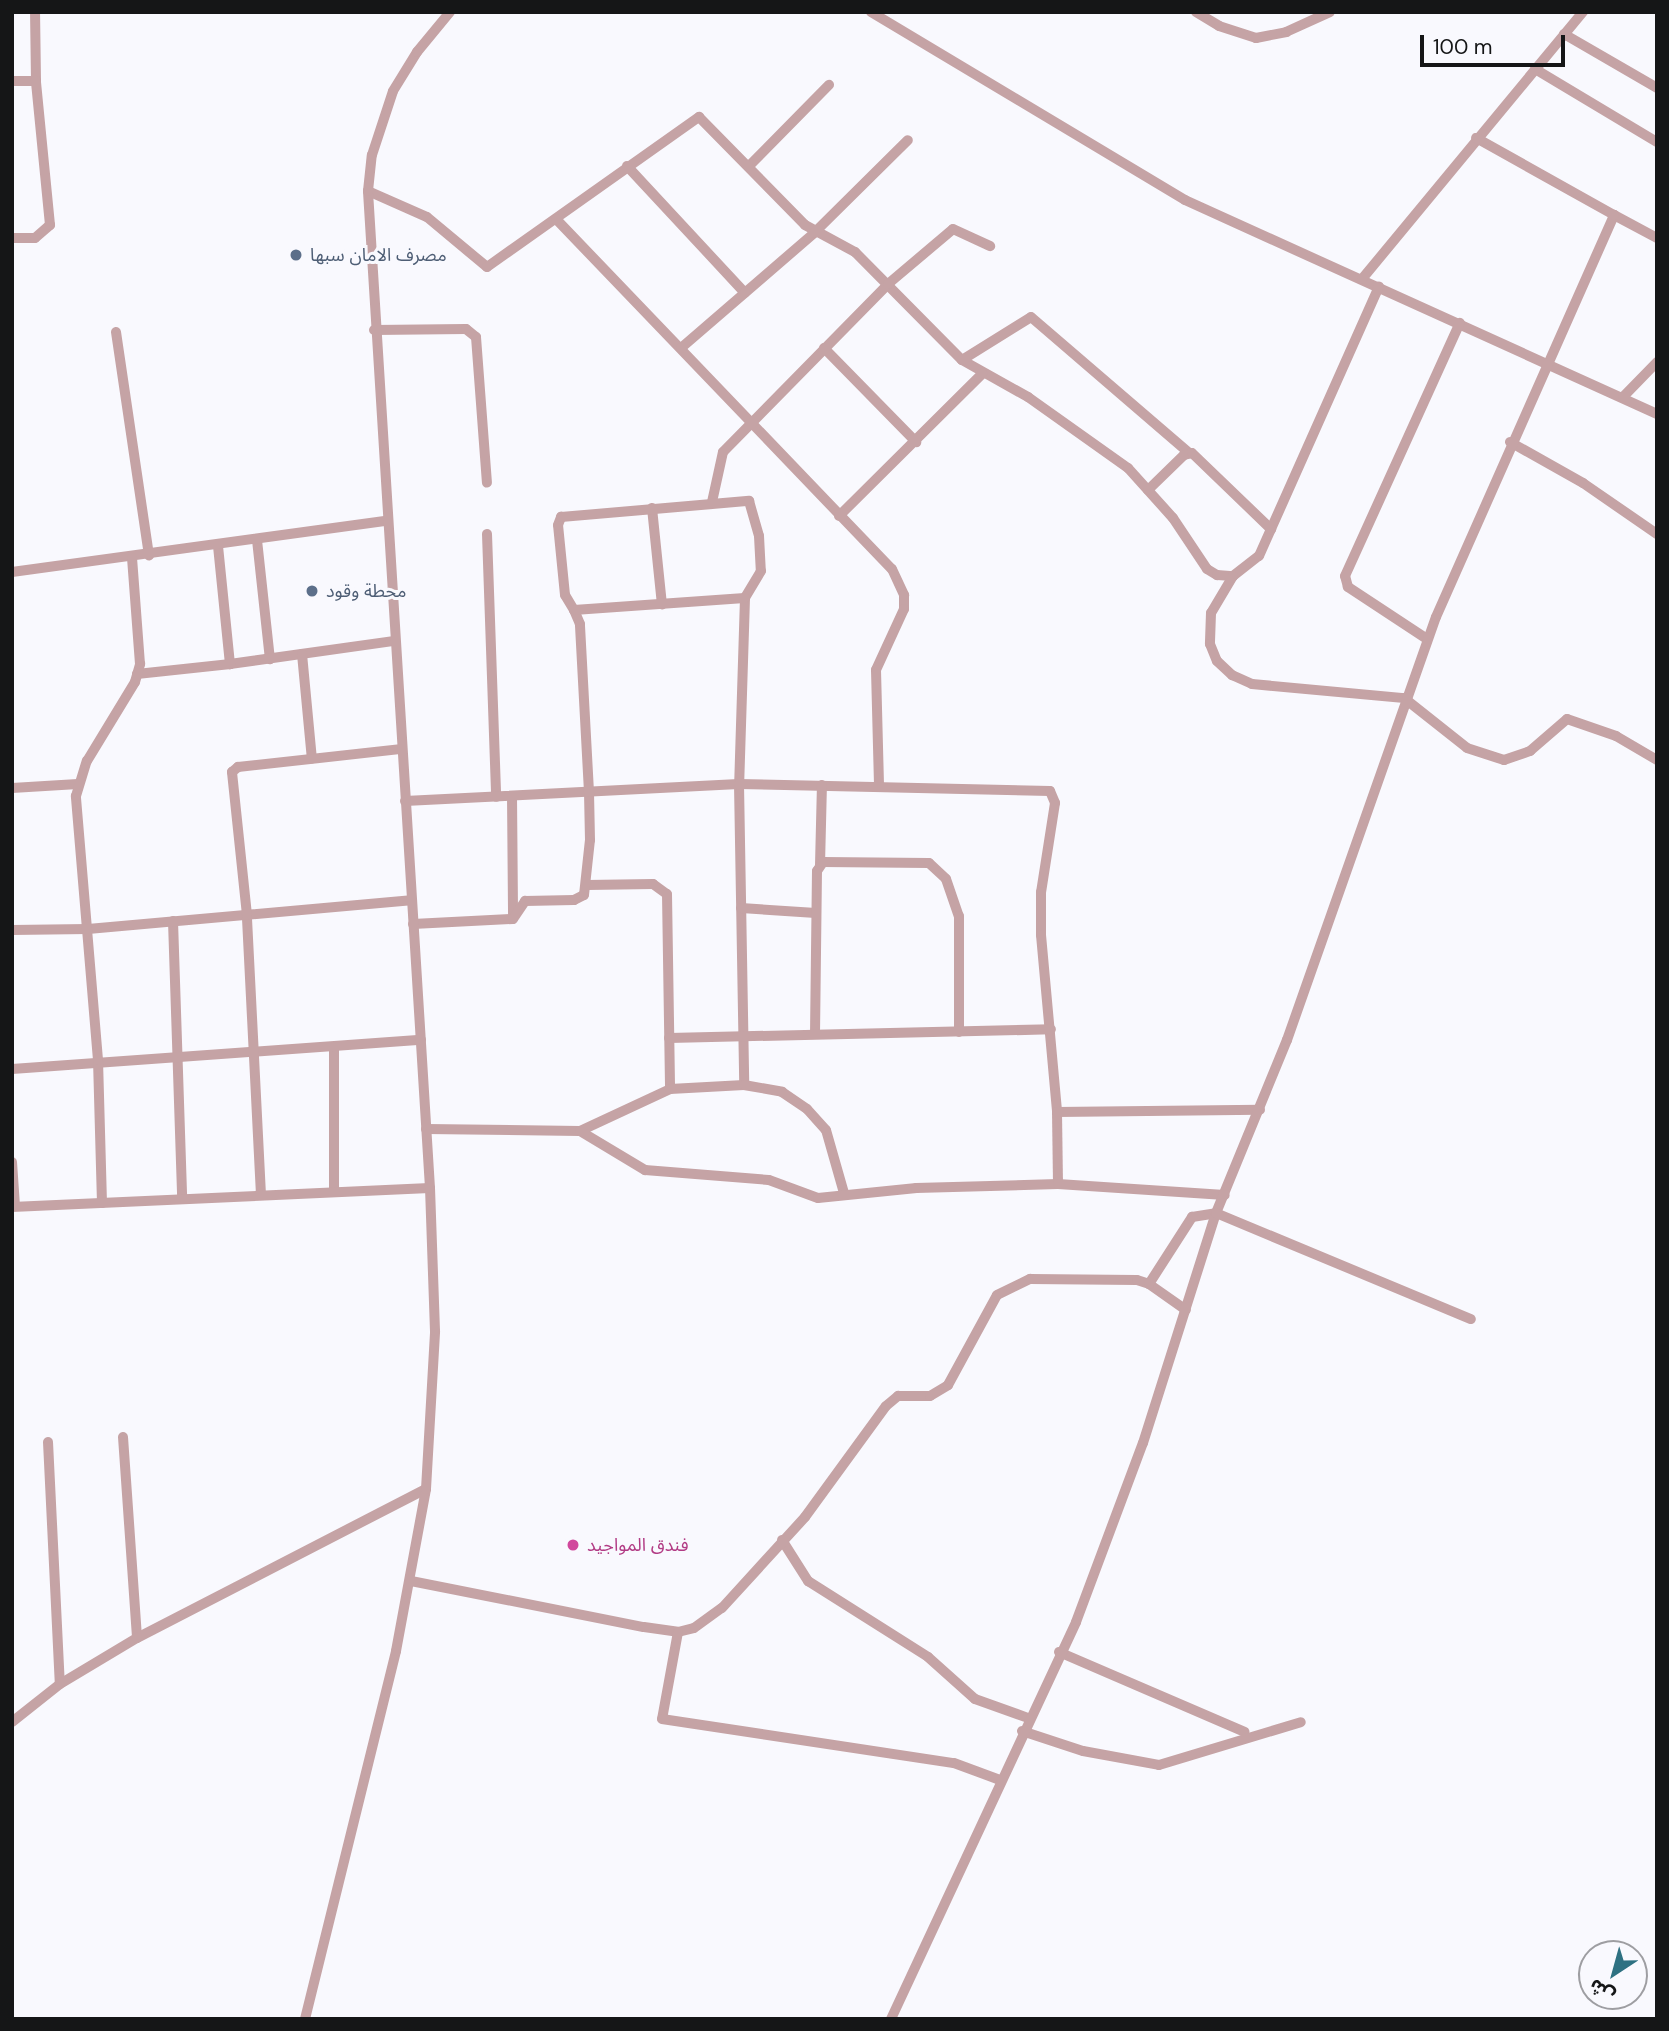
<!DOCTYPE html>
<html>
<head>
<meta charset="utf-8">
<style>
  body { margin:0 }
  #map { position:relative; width:1669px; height:2031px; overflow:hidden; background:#f9f9fe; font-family:"DM Sans","Noto Sans Arabic",sans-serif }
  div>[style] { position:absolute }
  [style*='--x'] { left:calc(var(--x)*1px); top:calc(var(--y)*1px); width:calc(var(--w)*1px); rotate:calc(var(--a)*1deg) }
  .minor>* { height:10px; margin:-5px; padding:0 5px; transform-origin:5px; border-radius:5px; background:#c5a3a5 }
  .dots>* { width:19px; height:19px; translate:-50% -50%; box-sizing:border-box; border:4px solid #f9f9fe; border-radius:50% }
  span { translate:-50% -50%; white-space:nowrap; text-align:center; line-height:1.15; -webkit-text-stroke:6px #f9f9fe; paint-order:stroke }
  .service-label { font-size:18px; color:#4e5e75 }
  .left { translate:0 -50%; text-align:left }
  .hotel-label { font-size:18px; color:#b23c85 }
  .frame { position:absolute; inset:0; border:14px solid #151617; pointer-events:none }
  .north { position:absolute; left:1578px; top:1940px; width:70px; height:70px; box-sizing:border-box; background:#f9f9fe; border:2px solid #9e9ea2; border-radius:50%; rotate:216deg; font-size:19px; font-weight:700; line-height:28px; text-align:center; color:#151617 }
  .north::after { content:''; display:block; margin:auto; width:24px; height:32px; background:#2e7182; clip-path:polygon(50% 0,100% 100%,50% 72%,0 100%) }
  .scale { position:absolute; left:1420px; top:35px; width:145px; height:32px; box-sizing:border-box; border:4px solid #151617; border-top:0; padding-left:9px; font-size:21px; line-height:24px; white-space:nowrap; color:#151617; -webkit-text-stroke:5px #f9f9fe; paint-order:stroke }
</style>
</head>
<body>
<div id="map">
  <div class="minor">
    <div style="--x:871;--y:12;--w:366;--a:30.9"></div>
    <div style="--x:1185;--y:200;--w:518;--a:24.39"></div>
    <div style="--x:1196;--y:12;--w:27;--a:31"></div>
    <div style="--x:1219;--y:26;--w:39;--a:18"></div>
    <div style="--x:1256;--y:38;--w:31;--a:-11"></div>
    <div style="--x:1286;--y:32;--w:48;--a:-24.4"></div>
    <div style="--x:1564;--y:34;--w:108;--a:30.1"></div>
    <div style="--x:1535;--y:69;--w:142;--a:30.9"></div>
    <div style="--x:12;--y:81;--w:24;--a:0"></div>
    <div style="--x:36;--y:81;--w:69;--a:-90.8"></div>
    <div style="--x:627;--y:166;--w:173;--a:47.1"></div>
    <div style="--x:749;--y:166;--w:114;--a:-45.4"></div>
    <div style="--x:368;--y:191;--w:64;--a:23.8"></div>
    <div style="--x:427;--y:217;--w:78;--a:39.8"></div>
    <div style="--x:487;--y:267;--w:260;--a:-35.3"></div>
    <div style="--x:699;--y:117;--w:151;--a:45.5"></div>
    <div style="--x:805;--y:225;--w:57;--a:28.4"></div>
    <div style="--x:855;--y:252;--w:152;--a:45.3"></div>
    <div style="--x:962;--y:360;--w:76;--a:29.3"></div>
    <div style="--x:1028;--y:397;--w:123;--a:35.4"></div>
    <div style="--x:1128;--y:468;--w:67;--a:48"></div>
    <div style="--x:1173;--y:518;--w:61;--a:56.3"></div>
    <div style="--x:1207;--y:569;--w:12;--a:31"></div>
    <div style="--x:1217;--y:575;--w:16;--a:4"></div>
    <div style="--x:1233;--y:576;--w:33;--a:-38"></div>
    <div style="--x:1259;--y:556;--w:295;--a:-66"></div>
    <div style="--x:1614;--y:215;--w:49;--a:28.1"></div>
    <div style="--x:556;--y:219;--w:485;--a:46.2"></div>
    <div style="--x:892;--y:569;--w:29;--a:65"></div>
    <div style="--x:904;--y:595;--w:14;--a:90"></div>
    <div style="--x:904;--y:609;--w:67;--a:114.7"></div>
    <div style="--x:876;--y:670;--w:115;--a:88.5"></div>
    <div style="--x:12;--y:238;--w:23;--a:0"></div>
    <div style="--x:35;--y:238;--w:20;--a:-41"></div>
    <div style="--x:50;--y:225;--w:145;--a:-95.6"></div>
    <div style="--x:1362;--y:279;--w:347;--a:-50.4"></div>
    <div style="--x:374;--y:330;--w:92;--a:-0.6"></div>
    <div style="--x:466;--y:329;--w:13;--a:39"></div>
    <div style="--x:476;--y:337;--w:146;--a:85.7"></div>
    <div style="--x:116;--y:332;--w:226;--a:81.6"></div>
    <div style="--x:681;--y:348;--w:176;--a:-40.8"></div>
    <div style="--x:814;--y:233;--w:132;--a:-44.7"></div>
    <div style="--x:824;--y:348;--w:132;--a:45.6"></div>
    <div style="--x:962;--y:360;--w:81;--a:-31.9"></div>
    <div style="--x:1031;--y:317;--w:208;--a:40.7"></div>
    <div style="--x:1623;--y:397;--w:49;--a:-45.8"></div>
    <div style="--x:1510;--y:442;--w:84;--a:29.3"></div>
    <div style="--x:1583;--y:483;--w:90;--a:34.6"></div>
    <div style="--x:1148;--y:490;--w:50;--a:-44.2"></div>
    <div style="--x:1184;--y:455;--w:8;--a:-14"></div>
    <div style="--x:1192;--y:453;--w:110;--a:43.9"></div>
    <div style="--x:712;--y:502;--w:51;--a:-77.6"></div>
    <div style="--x:723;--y:452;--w:235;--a:-45.5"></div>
    <div style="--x:888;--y:284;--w:85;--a:-40.2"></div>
    <div style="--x:953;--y:229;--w:41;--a:24.7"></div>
    <div style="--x:652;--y:508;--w:97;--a:84.1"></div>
    <div style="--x:839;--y:516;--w:202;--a:-44.8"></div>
    <div style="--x:487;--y:534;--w:263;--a:88"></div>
    <div style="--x:257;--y:540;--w:120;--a:83.8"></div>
    <div style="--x:218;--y:546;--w:119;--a:84.2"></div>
    <div style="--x:230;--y:664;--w:166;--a:-8"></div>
    <div style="--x:12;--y:572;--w:376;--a:-7.8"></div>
    <div style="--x:1233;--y:576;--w:43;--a:120.7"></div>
    <div style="--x:1211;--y:613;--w:31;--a:92"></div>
    <div style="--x:1210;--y:644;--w:18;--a:68"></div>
    <div style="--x:1217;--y:661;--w:21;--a:43"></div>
    <div style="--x:1232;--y:675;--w:22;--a:24"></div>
    <div style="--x:1252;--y:684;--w:153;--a:5.3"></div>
    <div style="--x:1404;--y:698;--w:80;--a:38.4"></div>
    <div style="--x:1467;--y:748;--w:39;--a:18"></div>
    <div style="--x:1504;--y:760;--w:28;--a:-19"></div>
    <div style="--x:1530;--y:751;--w:49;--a:-40.9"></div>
    <div style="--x:1567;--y:719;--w:52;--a:19.1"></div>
    <div style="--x:1616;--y:736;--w:48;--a:30.3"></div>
    <div style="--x:574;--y:610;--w:17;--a:-121"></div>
    <div style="--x:565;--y:595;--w:70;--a:-95.7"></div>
    <div style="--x:558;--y:525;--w:9;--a:-69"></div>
    <div style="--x:561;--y:517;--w:189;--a:-4.9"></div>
    <div style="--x:749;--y:501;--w:36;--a:74"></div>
    <div style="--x:759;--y:536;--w:35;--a:87"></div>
    <div style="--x:761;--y:571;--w:31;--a:121"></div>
    <div style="--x:745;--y:598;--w:186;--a:91.8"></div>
    <div style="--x:739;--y:784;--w:301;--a:89"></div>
    <div style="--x:1427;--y:639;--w:95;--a:-146.6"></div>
    <div style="--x:1348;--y:587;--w:11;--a:-105"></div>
    <div style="--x:1345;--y:576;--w:278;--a:-65.6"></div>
    <div style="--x:302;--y:654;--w:105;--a:84.6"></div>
    <div style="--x:137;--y:674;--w:94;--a:-6.1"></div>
    <div style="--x:12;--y:788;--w:66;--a:-3.5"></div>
    <div style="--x:512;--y:796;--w:120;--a:89.5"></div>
    <div style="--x:405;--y:801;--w:334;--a:-2.9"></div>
    <div style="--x:739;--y:784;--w:311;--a:1.3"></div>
    <div style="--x:1050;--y:791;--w:13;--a:67"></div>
    <div style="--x:1055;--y:803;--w:90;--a:98.9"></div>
    <div style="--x:1041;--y:892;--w:43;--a:90"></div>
    <div style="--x:1041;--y:935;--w:178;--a:84.8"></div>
    <div style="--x:1057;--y:1112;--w:72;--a:89.2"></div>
    <div style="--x:820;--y:865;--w:80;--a:-88.6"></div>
    <div style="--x:587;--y:885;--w:66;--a:-0.9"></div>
    <div style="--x:653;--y:884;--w:17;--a:36"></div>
    <div style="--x:667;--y:894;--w:195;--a:89.1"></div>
    <div style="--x:741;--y:908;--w:75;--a:3.8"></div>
    <div style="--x:173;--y:921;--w:278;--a:88.1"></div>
    <div style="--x:413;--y:924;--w:100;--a:-2.9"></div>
    <div style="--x:513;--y:919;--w:22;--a:-56"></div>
    <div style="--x:525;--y:901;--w:49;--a:-1.2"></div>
    <div style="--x:574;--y:900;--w:11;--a:-27"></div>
    <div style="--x:584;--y:895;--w:55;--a:-83.8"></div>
    <div style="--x:590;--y:840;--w:48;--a:-91.2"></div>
    <div style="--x:589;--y:792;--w:168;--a:-93.1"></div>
    <div style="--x:580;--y:624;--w:15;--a:-113"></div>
    <div style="--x:574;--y:610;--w:171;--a:-4"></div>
    <div style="--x:12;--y:930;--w:76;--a:-0.8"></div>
    <div style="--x:88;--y:929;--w:324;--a:-5.1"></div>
    <div style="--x:815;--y:1034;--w:163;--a:-89.3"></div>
    <div style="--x:817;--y:871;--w:11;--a:-56"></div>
    <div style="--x:823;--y:862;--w:106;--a:0.5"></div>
    <div style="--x:929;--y:863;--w:23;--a:43"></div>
    <div style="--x:946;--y:879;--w:39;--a:71"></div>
    <div style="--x:959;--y:916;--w:116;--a:90"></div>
    <div style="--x:669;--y:1038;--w:382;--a:-1.3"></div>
    <div style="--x:334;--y:1047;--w:145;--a:90"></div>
    <div style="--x:12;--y:1069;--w:410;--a:-4.1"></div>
    <div style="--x:1057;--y:1112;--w:203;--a:-0.6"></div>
    <div style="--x:426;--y:1129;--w:154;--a:0.7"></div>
    <div style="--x:580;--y:1131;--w:99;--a:-25"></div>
    <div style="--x:670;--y:1089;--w:74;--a:-3.1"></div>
    <div style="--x:744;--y:1085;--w:39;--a:10"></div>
    <div style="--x:782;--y:1092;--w:30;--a:34"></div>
    <div style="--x:807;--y:1109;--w:28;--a:48"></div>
    <div style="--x:826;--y:1130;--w:66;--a:74.1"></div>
    <div style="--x:580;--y:1131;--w:76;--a:31"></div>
    <div style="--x:645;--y:1170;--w:124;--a:4.6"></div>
    <div style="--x:769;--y:1180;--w:52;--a:20.2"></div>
    <div style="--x:818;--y:1198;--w:99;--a:-5.8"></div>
    <div style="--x:916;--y:1188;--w:142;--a:-1.6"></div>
    <div style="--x:1058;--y:1184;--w:167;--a:3.8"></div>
    <div style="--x:12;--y:1162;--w:44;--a:86.1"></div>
    <div style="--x:261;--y:1195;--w:280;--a:-92.9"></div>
    <div style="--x:247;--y:915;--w:144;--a:-96"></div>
    <div style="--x:232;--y:772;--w:8;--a:-40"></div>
    <div style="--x:238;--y:767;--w:165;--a:-6.3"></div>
    <div style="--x:102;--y:1203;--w:143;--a:-91.6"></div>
    <div style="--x:98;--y:1060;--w:265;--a:-94.8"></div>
    <div style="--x:76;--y:796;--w:37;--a:-73"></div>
    <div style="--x:87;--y:761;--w:92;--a:-58.7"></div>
    <div style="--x:135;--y:682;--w:19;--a:-74"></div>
    <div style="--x:140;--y:664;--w:106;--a:-94.3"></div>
    <div style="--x:12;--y:1207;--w:418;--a:-2.6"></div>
    <div style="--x:1149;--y:1284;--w:45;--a:35.1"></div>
    <div style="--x:123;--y:1437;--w:201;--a:86"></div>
    <div style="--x:48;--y:1442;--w:242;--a:87.2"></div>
    <div style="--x:782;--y:1540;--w:49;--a:57.6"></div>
    <div style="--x:808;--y:1581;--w:142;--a:32.3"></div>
    <div style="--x:928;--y:1657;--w:63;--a:41.8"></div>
    <div style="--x:975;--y:1699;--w:56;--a:19.7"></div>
    <div style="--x:411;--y:1581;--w:237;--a:11.2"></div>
    <div style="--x:644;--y:1627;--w:34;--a:8"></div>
    <div style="--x:678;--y:1632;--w:16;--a:-14"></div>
    <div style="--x:694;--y:1628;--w:34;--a:-36"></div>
    <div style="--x:722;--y:1608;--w:123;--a:-47.6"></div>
    <div style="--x:805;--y:1517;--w:137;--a:-53.9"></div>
    <div style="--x:886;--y:1406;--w:16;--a:-40"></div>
    <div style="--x:898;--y:1396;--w:32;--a:0"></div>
    <div style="--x:930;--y:1396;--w:21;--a:-31"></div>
    <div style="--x:948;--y:1385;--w:102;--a:-61.4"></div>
    <div style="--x:997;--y:1295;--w:37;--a:-26"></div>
    <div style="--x:1030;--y:1279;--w:107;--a:0.5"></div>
    <div style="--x:1137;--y:1280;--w:13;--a:18"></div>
    <div style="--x:1149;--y:1284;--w:80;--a:-57.3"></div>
    <div style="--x:1192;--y:1217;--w:24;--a:-9"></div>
    <div style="--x:1216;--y:1213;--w:187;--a:-67.7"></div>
    <div style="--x:1287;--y:1040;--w:448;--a:-70.6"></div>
    <div style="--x:1436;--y:617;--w:440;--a:-66.1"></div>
    <div style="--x:1614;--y:215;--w:158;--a:-150.8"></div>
    <div style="--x:678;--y:1632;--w:88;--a:100.4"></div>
    <div style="--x:662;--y:1719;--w:295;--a:8.6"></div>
    <div style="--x:954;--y:1763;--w:49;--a:20.3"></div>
    <div style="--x:1059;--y:1652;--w:202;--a:23.3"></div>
    <div style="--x:12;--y:1722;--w:61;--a:-38.4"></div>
    <div style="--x:60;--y:1684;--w:90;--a:-30.9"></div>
    <div style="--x:137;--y:1638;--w:325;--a:-27.3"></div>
    <div style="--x:1022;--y:1731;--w:64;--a:18.2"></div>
    <div style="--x:1083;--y:1751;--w:77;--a:10.4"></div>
    <div style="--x:1159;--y:1765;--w:148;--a:-16.8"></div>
    <div style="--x:305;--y:2019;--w:379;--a:-76.1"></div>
    <div style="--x:396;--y:1651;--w:165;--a:-79.5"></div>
    <div style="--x:426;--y:1489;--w:158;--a:-86.7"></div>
    <div style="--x:435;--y:1331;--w:143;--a:-92"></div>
    <div style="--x:430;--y:1188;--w:999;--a:-93.56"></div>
    <div style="--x:368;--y:191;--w:36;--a:-84"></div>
    <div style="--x:372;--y:155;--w:67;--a:-71.8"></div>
    <div style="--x:393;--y:91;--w:46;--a:-58.4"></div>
    <div style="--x:417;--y:52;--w:52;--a:-50.5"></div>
    <div style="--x:891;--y:2019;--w:438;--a:-65"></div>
    <div style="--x:1076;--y:1622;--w:191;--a:-69.5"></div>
    <div style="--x:1143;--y:1443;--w:241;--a:-72.4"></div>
    <div style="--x:1216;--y:1213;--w:276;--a:22.6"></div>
  </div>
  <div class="dots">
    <div style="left:296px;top:255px;background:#5c6f8a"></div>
    <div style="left:312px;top:591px;background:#5c6f8a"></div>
    <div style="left:573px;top:1545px;background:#d1479c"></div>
  </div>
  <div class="service-label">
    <span class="left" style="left:310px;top:255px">مصرف الامان سبها</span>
    <span class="left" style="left:326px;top:591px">محطة وقود</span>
  </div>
  <div class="hotel-label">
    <span class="left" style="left:587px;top:1545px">فندق المواجيد</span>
  </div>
  <div class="frame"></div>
  <div class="north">ش</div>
  <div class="scale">100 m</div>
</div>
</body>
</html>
